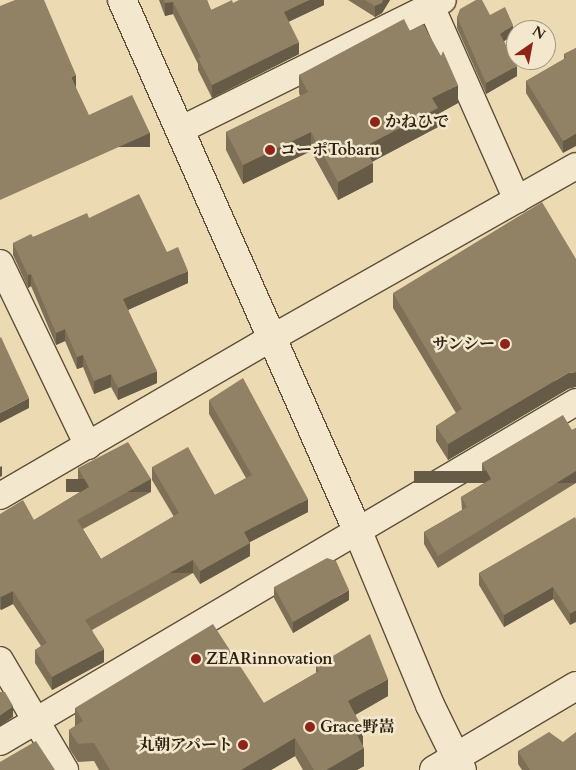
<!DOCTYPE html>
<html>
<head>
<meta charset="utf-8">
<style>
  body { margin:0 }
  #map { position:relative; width:576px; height:770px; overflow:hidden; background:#ecdab2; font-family:Cardo,"Noto Serif JP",serif }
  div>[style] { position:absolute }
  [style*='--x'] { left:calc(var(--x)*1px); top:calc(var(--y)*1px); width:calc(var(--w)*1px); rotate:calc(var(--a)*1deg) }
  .roads { filter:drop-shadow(1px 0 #5e5039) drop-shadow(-1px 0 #5e5039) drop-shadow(0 1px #5e5039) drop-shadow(0 -1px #5e5039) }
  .street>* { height:26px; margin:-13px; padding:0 13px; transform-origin:13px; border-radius:13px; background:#f3e7cd }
  .secondary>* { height:28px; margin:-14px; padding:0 14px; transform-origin:14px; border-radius:14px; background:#f3e7cd }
  .wall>* { inset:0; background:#7d7057 }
  .shaded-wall>* { inset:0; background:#665b47; transform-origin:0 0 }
  .building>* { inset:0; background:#918265 }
  .dots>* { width:14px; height:14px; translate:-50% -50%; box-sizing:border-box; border:2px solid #f3e7cd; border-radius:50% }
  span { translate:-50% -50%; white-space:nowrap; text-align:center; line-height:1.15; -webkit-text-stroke:5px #f3e7cd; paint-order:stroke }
  .poi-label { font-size:16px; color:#2e2211; font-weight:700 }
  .left { translate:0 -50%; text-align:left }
  .right { translate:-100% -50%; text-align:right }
  .north { position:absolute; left:506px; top:20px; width:50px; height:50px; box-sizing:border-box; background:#f3e7cd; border:1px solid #a49882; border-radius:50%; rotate:33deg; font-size:14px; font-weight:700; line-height:20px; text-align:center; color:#2e2211 }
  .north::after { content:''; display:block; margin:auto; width:18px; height:22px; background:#8f2418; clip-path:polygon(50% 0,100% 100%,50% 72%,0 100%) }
</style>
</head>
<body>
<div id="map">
  <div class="roads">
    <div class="street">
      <div style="--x:431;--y:0;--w:6;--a:90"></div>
      <div style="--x:431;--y:6;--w:212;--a:66.1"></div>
      <div style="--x:180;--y:130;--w:293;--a:-26.3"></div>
      <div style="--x:0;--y:263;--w:203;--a:64.3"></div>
      <div style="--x:0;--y:496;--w:315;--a:-30.2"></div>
      <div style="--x:272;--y:338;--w:349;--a:-29.5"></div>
      <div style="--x:0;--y:660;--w:128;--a:59.4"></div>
      <div style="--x:0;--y:742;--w:669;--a:-30.55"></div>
    </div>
    <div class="secondary">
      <div style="--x:122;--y:0;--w:582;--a:66.08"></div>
      <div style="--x:358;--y:532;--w:187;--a:67.4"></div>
      <div style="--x:430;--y:705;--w:72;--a:63.8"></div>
      <div style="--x:434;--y:770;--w:165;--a:-30.6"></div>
    </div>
  </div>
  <div class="wall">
    <div style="clip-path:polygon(159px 0,207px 0,211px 10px,233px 3px,324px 0,324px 5px,288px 22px,299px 54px,212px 98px,198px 70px,198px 64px,173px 14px,165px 16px)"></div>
    <div style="clip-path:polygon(348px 0,390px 0,382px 13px,375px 17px)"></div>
    <div style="clip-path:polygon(490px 15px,513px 35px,504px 41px,517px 76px,486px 94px,457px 28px,457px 17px)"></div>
    <div style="clip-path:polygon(410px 31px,458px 103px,438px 114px,438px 127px,372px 162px,373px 182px,338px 200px,311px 151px,243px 184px,226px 150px,226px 132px,300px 96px,299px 93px,299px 75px)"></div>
    <div style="clip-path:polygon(576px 48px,563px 153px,526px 93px,526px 81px,564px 59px,564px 54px)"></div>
    <div style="clip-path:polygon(89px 218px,167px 252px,188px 283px,128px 310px,157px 383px,118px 400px,111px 387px,94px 394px,83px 367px,77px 369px,65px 341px,56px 345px,31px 286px,28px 288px,13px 255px,13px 243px,33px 237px)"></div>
    <div style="clip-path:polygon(393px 293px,568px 389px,448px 460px,436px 441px,436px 426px,456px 413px,393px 308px)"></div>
    <div style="clip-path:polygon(209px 400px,308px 512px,250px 542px,250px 556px,200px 584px,193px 573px,92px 630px,104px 662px,52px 690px,35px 663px,35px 650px,41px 646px,13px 604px,1px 610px,0 609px,0 514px,34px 520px,83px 490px,78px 481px,78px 468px,151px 492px,83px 529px,101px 559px,174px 517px,152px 480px,152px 467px,215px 495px,246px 478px,209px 414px)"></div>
    <div style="clip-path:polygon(576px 428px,576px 483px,438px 568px,424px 544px,424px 532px,462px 510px,461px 497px,486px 482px,482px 475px,482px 463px,572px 430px)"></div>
    <div style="clip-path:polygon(576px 519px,570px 625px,553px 599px,504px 627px,479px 585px,479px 573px)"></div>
    <div style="clip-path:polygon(274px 587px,349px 600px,293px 633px,274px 598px)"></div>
    <div style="clip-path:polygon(316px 666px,388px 696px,355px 715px,363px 745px,364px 766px,357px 770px,303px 770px,295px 756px,271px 770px,99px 770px,94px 761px,78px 762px,69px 748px,69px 730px,75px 726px,75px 708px,264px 703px,316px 673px)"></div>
    <div style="clip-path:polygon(563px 742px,576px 770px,522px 770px,518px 764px,518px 751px)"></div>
  </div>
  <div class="shaded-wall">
    <div style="clip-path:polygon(309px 0,324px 0,324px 5px,284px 24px,284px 12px)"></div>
    <div style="clip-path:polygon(383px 0,390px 0,382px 13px,375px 17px,375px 6px)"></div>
    <div style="clip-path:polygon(173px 2px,173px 14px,165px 16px,165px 3px)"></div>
    <div style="clip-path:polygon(513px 25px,513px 35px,500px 44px,500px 34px)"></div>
    <div style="clip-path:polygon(299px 42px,299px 54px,212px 98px,212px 85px)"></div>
    <div style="clip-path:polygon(517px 66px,517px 76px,486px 94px,486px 83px)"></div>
    <div style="clip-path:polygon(76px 75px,76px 89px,71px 77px)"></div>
    <div style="clip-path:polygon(458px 85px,458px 103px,438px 114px,438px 127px,364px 166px,364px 147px,432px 98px)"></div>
    <div style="clip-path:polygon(311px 132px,311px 151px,243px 184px,243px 165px)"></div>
    <div style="left:150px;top:133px;width:14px;height:164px;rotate:90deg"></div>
    <div style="clip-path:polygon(576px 133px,576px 146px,563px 153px,563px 141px)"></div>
    <div style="clip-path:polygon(373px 163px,373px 182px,338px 200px,338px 182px)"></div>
    <div style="clip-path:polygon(188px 271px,188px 283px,123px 312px,123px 299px)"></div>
    <div style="clip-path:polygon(31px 274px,31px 286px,28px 288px,28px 275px)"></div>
    <div style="clip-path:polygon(65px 329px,65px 341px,56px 345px,56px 333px)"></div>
    <div style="clip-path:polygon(83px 355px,83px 367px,77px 369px,77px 357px)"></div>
    <div style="clip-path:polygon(157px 371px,157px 383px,118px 400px,118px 388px)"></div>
    <div style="clip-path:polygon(576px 372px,576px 387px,568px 389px,448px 460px,448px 444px,568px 373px)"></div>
    <div style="clip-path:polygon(111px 374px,111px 387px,94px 394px,94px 381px)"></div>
    <div style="clip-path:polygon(29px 398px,29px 408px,0 423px,0 413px)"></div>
    <div style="clip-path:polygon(2px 466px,2px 476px,0 477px,0 467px)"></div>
    <div style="left:576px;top:471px;width:12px;height:162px;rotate:90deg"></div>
    <div style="left:151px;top:479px;width:13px;height:85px;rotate:90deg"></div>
    <div style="clip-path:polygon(308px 499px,308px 512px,244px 545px,244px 532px)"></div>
    <div style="clip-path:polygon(250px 543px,250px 556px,200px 584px,200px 571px)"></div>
    <div style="left:193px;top:560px;width:13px;height:124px;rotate:90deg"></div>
    <div style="clip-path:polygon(553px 587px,553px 599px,504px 627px,504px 615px)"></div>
    <div style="clip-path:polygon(349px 590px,349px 600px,293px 633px,293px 622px)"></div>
    <div style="clip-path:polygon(13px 591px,13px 604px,1px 610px,1px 597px)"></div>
    <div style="clip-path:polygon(576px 610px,576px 622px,570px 625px,570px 613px)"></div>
    <div style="clip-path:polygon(104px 649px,104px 662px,52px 690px,52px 677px)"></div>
    <div style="clip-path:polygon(388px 679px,388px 696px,348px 719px,348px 701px)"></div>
    <div style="clip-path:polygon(13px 706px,13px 717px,0 726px,0 715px)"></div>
    <div style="clip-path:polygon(363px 729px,363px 747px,356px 733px)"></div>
    <div style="clip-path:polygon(295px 738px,295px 756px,271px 770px,241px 770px)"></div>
    <div style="clip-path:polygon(364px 748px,364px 766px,357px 770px,326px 770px)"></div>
  </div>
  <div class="building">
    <div style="clip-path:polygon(15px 0,44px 0,76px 75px,71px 77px,89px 115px,132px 95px,150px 133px,0 200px,0 6px)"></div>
    <div style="clip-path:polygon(164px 0,207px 0,211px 10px,232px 0,233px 3px,239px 0,309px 0,284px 12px,299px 42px,212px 85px,198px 58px,201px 57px,173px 2px,165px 3px)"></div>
    <div style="clip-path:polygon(365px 0,383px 0,382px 3px,375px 6px)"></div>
    <div style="clip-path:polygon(476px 0,482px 0,490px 15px,505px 7px,513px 25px,500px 34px,517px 66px,486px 83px,457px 17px,460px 9px)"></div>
    <div style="clip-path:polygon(404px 19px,410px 31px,423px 24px,441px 56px,443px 51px,458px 85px,432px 98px,438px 108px,364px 147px,373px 163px,338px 182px,311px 132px,243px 165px,226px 132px,308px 92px,299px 75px)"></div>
    <div style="clip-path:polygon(576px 48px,576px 133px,563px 141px,526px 81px,566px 58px,564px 54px)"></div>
    <div style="clip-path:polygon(139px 194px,167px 252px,178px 247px,188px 271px,123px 299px,157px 371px,118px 388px,111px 374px,94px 381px,83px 355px,77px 357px,65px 329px,56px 333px,31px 274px,28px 275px,13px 243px,31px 234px,33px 237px,87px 213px,89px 218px)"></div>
    <div style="clip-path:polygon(542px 202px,576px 259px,576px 372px,568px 373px,448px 444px,436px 426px,462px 409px,393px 293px)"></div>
    <div style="clip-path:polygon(1px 337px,29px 398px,0 413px,0 338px)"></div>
    <div style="clip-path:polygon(243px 378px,308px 499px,244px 532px,250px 543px,200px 571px,193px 560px,85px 620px,104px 649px,52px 677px,35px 650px,47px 643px,13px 591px,1px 597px,0 596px,0 514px,23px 500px,34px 520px,89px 487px,78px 468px,128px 442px,151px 479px,77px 520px,101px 559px,179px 513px,152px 467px,188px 447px,215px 495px,252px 475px,209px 400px)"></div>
    <div style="clip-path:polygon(563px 415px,572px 430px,576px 428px,576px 471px,438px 556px,424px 532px,467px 507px,461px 497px,491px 479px,482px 463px)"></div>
    <div style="clip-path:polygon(575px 517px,576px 519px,576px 610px,570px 613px,553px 587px,504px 615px,479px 573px)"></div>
    <div style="clip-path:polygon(327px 558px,336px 561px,349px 590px,293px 622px,274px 587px)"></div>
    <div style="clip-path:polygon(213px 624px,264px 703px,319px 671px,316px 666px,370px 634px,388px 679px,348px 701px,363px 729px,356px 733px,364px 748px,326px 770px,314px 770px,295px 738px,241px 770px,110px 770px,94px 743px,78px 744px,69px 730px,83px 721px,75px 708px)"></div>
    <div style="clip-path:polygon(0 692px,5px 692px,13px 706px,0 715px)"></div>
    <div style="clip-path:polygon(549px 732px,563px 742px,576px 732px,576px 770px,530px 770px,518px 751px)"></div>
    <div style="clip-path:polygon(36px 741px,55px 770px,0 770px,0 762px)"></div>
  </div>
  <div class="dots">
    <div style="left:375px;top:122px;background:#8f2418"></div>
    <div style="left:270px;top:150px;background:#8f2418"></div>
    <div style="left:505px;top:344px;background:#8f2418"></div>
    <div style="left:196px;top:659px;background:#8f2418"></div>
    <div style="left:310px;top:727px;background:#8f2418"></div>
    <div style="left:243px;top:745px;background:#8f2418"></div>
  </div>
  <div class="poi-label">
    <span class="left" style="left:385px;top:122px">かねひで</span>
    <span class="left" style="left:280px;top:150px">コーポTobaru</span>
    <span class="right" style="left:495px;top:344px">サンシー</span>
    <span class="left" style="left:206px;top:659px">ZEARinnovation</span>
    <span class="left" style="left:320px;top:727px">Grace野嵩</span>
    <span class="right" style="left:233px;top:745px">丸朝アパート</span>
  </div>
  <div class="north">N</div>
</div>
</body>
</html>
